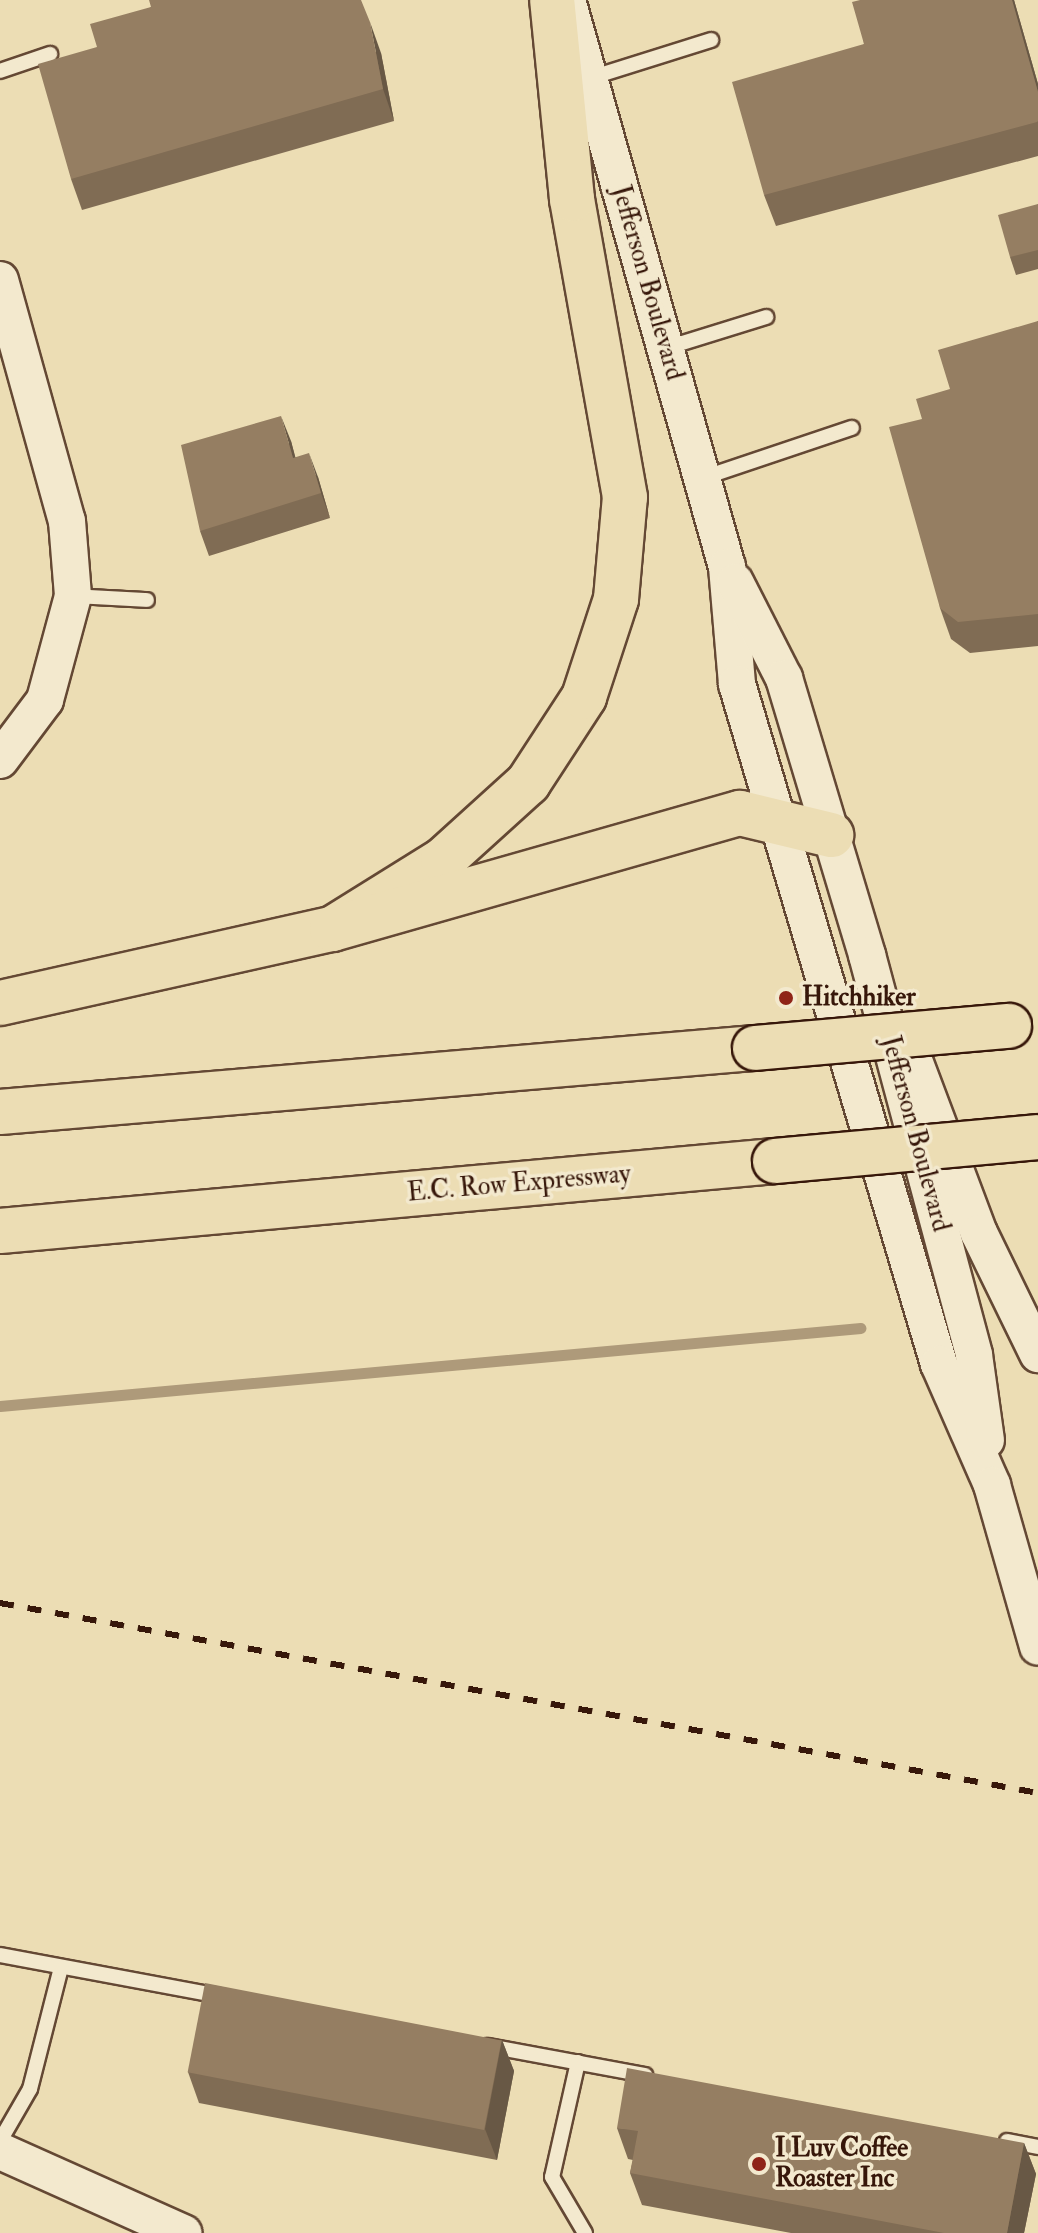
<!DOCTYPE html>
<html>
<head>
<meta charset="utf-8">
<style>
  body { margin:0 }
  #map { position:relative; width:1038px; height:2233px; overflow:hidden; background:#ecddb4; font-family:"IM FELL Double Pica",serif }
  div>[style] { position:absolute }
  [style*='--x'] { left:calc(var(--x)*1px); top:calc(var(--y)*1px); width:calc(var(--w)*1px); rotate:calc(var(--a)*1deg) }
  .stream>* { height:11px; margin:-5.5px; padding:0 5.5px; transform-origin:5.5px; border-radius:5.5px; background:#ae9a7a }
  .roads { filter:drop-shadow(2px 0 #644834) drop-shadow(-2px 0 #644834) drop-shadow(0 2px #644834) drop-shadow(0 -2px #644834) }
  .service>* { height:14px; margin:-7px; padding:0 7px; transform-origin:7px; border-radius:7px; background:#f3e9ce }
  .tertiary>* { height:36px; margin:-18px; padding:0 18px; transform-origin:18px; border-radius:18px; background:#f3e9ce }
  .motorway>* { height:44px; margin:-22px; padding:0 22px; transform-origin:22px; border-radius:22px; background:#ecddb4 }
  .rail>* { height:6px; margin-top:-3px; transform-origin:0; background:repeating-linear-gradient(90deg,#37170a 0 14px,transparent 0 28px) }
  .bridges { filter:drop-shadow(2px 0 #37170a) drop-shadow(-2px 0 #37170a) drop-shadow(0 2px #37170a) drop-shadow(0 -2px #37170a) }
  .motorway-bridge>* { height:44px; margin:-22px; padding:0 22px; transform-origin:22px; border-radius:22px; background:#ecddb4 }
  .wall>* { inset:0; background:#806c54 }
  .shaded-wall>* { inset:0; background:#685845 }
  .building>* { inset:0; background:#957e62; transform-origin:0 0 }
  .dots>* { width:22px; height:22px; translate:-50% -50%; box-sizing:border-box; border:4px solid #f3e9ce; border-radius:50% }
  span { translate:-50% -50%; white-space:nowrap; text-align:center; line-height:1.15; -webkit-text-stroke:7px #f3e9ce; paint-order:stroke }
  .street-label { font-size:26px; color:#37170a }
  .poi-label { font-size:26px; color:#37170a; font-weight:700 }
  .left { translate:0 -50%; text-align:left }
</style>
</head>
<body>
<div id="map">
  <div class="stream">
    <div style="--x:0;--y:1406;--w:864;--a:-5.18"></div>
  </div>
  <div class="roads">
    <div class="service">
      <div style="--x:0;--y:71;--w:53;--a:-18.8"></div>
      <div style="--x:590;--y:78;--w:127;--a:-17.4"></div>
      <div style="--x:666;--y:348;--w:105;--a:-17.2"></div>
      <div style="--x:703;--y:478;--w:157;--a:-18.6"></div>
      <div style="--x:73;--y:596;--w:74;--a:3.1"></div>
      <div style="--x:0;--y:1955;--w:224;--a:10.6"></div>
      <div style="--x:488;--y:2046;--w:160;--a:10.5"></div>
      <div style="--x:578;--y:2062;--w:118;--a:102.7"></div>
      <div style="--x:552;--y:2177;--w:65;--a:59.5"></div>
      <div style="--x:0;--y:2141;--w:60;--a:-60"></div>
      <div style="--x:30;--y:2089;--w:126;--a:-75.7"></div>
      <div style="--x:1007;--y:2141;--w:32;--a:11"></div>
    </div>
    <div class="tertiary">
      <div style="--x:567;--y:0;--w:589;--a:74.24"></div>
      <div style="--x:727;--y:567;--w:117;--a:85.1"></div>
      <div style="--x:737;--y:684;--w:709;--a:73.46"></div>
      <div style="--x:939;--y:1364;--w:132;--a:66.3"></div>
      <div style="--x:992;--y:1485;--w:168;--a:74.1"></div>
      <div style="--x:0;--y:280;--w:250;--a:74.5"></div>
      <div style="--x:67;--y:521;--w:75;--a:85.4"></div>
      <div style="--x:73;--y:596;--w:108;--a:105.1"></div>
      <div style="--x:45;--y:700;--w:75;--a:126.9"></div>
      <div style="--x:735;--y:582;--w:108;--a:63"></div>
      <div style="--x:784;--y:678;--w:289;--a:73.3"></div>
      <div style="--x:867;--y:955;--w:414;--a:75"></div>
      <div style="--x:974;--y:1355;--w:86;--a:82"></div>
      <div style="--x:912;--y:1055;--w:190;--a:69.4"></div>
      <div style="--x:979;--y:1233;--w:135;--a:64"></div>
      <div style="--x:0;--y:2151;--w:201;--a:24.1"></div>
    </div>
    <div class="motorway">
      <div style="--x:332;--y:929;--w:131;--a:-31.9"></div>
      <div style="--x:443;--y:860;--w:115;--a:-42.2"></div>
      <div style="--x:528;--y:783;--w:103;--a:-56.9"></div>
      <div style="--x:584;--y:697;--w:103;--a:-71.9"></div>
      <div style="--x:616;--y:599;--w:102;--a:-85"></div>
      <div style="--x:625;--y:497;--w:303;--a:-100.1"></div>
      <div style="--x:572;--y:199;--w:200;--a:-95.7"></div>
      <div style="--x:0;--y:1003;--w:340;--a:-12.6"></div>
      <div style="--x:332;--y:929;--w:424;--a:-15.9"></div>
      <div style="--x:740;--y:813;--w:94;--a:13.6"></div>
      <div style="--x:0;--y:1112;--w:758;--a:-4.85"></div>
      <div style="--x:0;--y:1231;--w:778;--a:-5.16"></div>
    </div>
  </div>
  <div class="rail">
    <div style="--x:0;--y:1603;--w:1055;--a:10.37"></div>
  </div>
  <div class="bridges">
    <div class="motorway-bridge">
      <div style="--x:755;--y:1048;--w:255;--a:-5"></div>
      <div style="--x:775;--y:1161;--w:264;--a:-5.2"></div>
    </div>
  </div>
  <div class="wall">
    <div style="clip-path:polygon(860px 0,1014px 0,1038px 84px,1038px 156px,776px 226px,764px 195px,864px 44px)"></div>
    <div style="clip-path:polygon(151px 7px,381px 53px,394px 121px,82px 210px,71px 179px,97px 47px)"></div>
    <div style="clip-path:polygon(1038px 204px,1038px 269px,1016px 275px,1010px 257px)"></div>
    <div style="clip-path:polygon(1038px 321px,1038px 646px,970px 653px,951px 639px,940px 608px,922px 419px)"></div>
    <div style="clip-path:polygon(291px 441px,295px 457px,318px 477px,330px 518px,209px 556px,200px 531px)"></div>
    <div style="clip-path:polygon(502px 2040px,514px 2071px,497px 2160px,199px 2103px,188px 2072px)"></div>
    <div style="clip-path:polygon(617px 2128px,1024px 2143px,1036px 2174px,1024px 2233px,791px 2233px,642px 2205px,630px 2173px,633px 2160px,628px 2159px)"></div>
  </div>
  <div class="shaded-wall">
    <div style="clip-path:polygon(1012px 0,1014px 0,1038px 84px,1038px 92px)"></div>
    <div style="clip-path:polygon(370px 22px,381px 53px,394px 121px,383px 89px)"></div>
    <div style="clip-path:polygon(281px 416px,291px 441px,302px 482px,293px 458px)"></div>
    <div style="clip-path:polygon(309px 453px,318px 477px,330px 518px,321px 493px)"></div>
    <div style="clip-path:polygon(502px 2040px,514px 2071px,497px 2160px,485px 2129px)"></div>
    <div style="clip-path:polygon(1024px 2143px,1036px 2174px,1024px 2233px,1007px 2233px)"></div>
  </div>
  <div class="building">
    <div style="clip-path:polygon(149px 0,361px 0,370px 22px,383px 89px,71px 179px,38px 64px,97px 47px,90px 24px,151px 7px)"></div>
    <div style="clip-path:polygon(860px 0,1012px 0,1038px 92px,1038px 121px,1037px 122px,764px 195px,732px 82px,864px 44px,852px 2px)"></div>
    <div style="clip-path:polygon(1038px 204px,1038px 250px,1010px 257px,998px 215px)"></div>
    <div style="clip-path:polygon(1038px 321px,1038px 614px,958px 622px,940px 608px,889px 427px,922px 419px,916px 399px,950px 389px,938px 350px)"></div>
    <div style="clip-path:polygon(281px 416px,293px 458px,309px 453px,321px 493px,200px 531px,181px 445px)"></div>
    <div style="left:205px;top:1983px;width:302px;height:91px;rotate:11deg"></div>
    <div style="clip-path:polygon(627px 2068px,1024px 2143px,1007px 2233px,944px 2233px,630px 2173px,638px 2131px,617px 2128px)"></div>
  </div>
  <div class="dots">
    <div style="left:786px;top:998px;background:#8f2418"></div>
    <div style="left:759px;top:2164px;background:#8f2418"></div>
  </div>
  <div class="street-label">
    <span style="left:647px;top:283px;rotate:74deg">Jefferson Boulevard</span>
    <span style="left:915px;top:1134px;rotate:75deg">Jefferson Boulevard</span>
    <span style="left:519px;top:1184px;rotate:-5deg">E.C. Row Expressway</span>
  </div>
  <div class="poi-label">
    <span class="left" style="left:802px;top:998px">Hitchhiker</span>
    <span class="left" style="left:775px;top:2164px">I Luv Coffee<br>Roaster Inc</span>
  </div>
</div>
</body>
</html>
